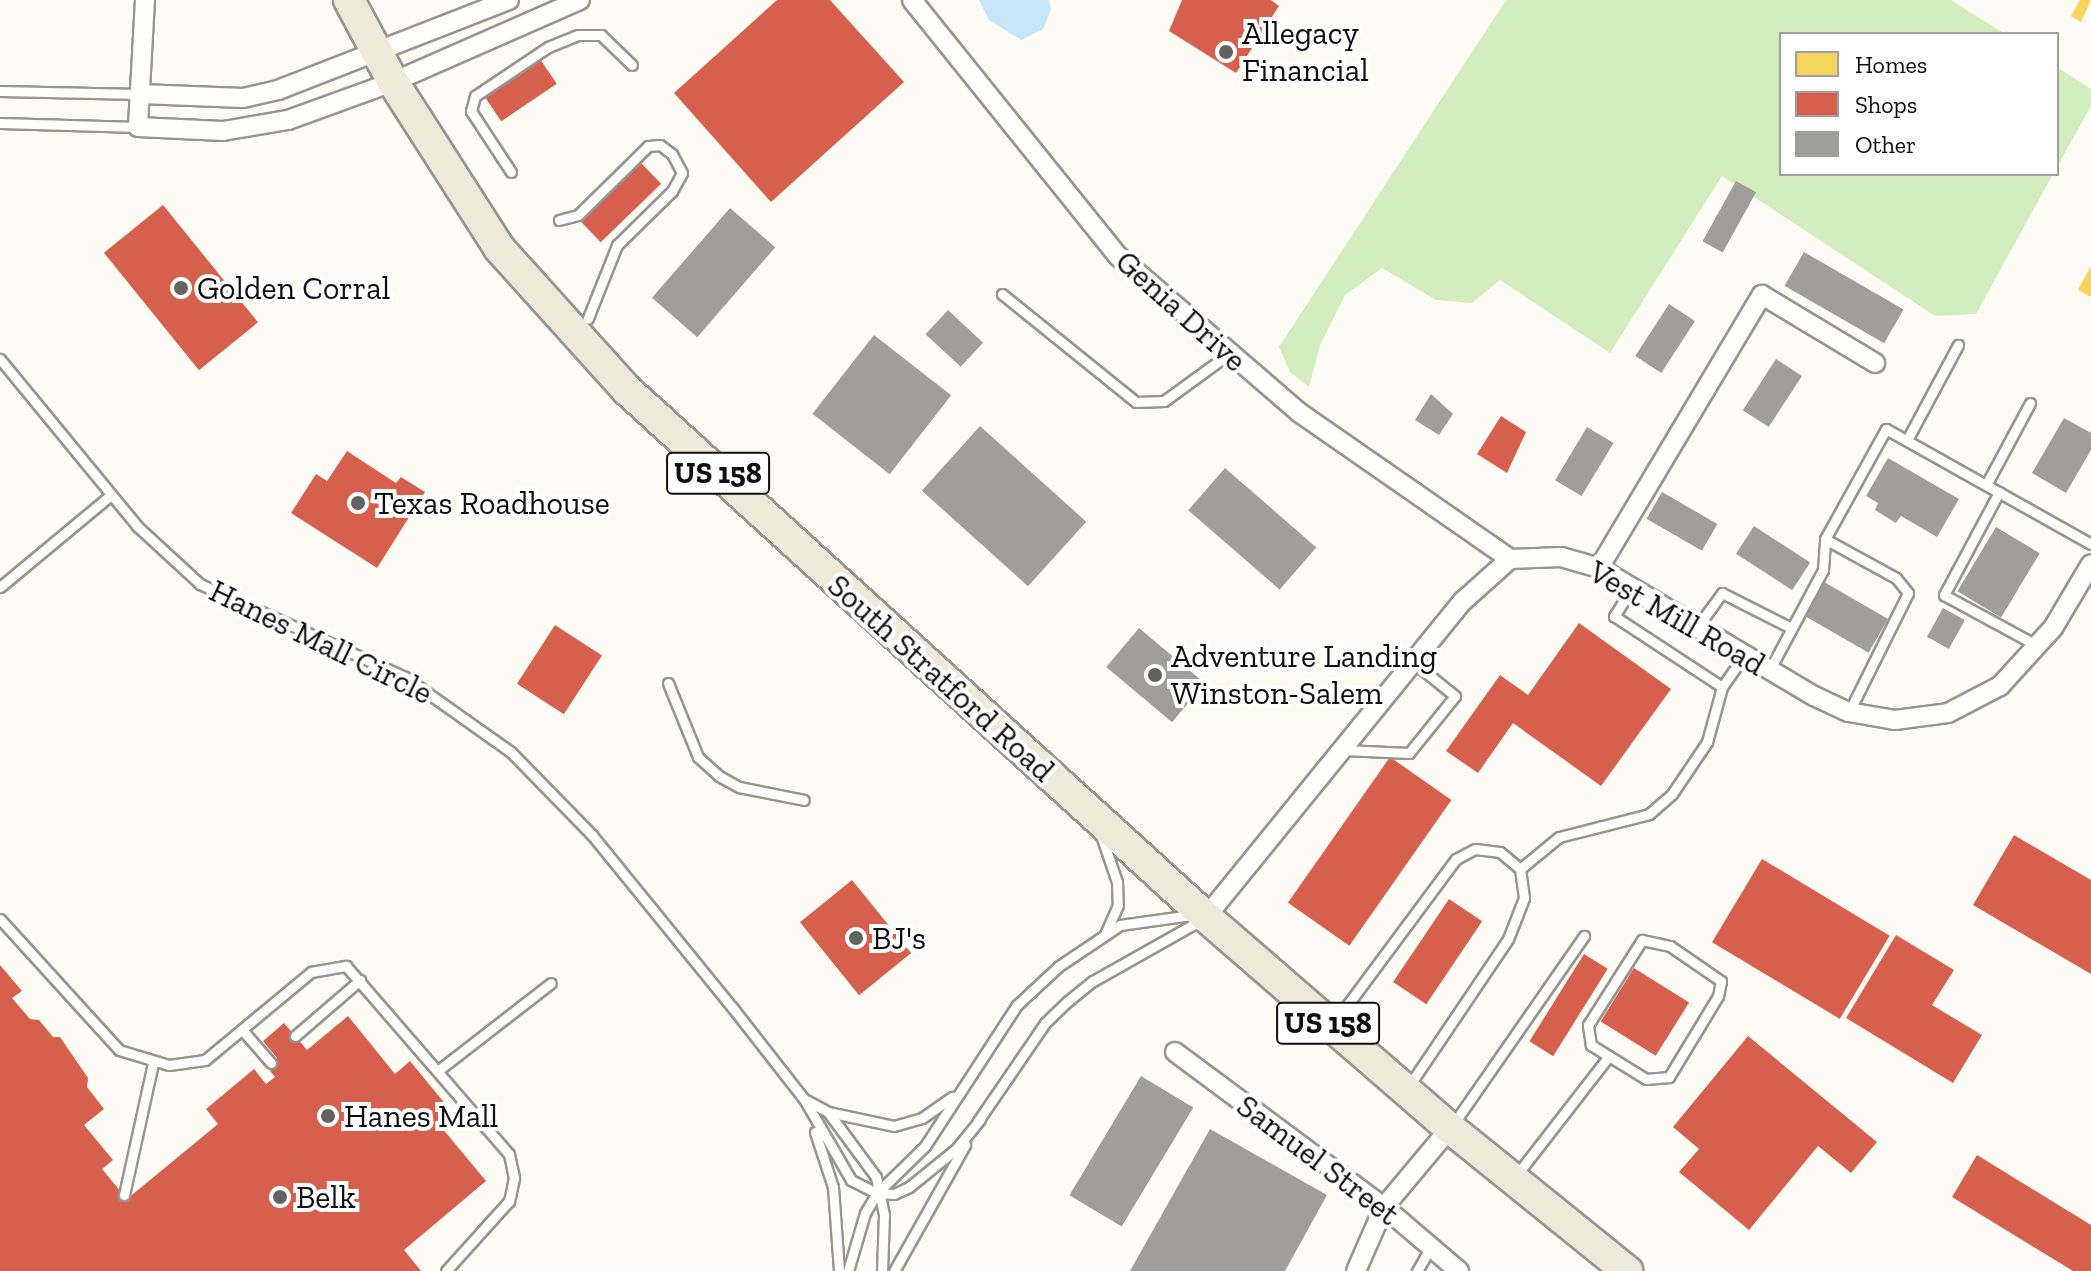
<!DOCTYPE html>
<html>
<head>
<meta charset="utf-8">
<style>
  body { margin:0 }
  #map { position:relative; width:2091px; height:1271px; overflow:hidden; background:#fcfbf4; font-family:"Zilla Slab",serif }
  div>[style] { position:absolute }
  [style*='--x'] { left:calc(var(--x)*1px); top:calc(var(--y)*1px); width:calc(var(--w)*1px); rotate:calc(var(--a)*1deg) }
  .forest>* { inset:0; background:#d4edbf }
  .water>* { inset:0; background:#c7e6fa }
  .homes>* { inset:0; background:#f6d55c }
  .shops>* { inset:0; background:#d6604d; transform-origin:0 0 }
  .building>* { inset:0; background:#a09e99; transform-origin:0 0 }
  .roads { filter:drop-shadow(2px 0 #969592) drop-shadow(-2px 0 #969592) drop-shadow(0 2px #969592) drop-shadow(0 -2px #969592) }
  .lane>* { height:9px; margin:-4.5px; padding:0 4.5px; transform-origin:4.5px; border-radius:4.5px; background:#fffefd }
  .street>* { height:18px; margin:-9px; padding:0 9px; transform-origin:9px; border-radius:9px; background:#fffefd }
  .primary>* { height:30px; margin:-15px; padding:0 15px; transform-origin:15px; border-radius:15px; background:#eee9d9 }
  .dots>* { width:22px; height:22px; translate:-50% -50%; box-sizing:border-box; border:4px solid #fff; border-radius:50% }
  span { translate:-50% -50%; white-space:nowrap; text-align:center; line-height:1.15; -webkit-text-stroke:8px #fff; paint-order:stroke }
  .shield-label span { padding:2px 6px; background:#fff; border:2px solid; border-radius:6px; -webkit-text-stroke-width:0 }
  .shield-label { font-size:30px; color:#0f0f0f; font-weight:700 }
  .poi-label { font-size:32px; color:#0f0f0f }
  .left { translate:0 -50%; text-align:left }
  .street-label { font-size:32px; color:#0f0f0f }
  .legend { position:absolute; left:1779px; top:32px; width:280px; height:144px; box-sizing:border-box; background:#fff; border:2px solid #9f9f9f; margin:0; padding:10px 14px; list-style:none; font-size:24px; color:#0f0f0f }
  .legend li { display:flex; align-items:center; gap:16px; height:40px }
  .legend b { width:40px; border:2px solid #9f9f9f }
</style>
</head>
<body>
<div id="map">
  <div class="forest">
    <div style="clip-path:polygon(1506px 0,1951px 0,2005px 34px,1781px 34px,1781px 174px,2053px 174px,1976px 314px,1935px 316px,1722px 176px,1610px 353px,1500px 280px,1472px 303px,1436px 300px,1382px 268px,1345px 295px,1320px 345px,1309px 387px,1290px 372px,1279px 347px)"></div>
    <div style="clip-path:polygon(2057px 67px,2091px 89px,2091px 106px,2057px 167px)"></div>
  </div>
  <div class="water">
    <div style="clip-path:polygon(979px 0,1049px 0,1051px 10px,1043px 29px,1021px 40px,989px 20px)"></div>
  </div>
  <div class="homes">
    <div style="clip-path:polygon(2080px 0,2091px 0,2081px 22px,2071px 16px)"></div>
    <div style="clip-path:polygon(2091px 266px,2091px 297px,2078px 290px)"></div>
  </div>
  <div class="shops">
    <div style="clip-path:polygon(777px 0,830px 0,904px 82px,771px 202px,674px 93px)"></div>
    <div style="clip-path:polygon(1182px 0,1271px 0,1279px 6px,1236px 73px,1169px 31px)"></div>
    <div style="left:540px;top:59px;width:30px;height:67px;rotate:56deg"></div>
    <div style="left:641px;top:163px;width:29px;height:84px;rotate:46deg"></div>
    <div style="left:163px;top:205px;width:151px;height:76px;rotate:51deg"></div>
    <div style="clip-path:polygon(1501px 416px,1526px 432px,1507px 473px,1477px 454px)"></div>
    <div style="clip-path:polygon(347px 451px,396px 483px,401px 477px,425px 492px,377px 568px,291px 513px,316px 474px,327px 481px)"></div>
    <div style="clip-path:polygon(1579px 623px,1671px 689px,1601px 786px,1513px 723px,1478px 773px,1446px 751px,1500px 675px,1528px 695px)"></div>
    <div style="left:555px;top:625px;width:56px;height:70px;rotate:33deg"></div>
    <div style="left:1390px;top:757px;width:75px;height:178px;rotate:35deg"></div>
    <div style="clip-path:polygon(2014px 835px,2091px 880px,2091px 974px,1973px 905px)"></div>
    <div style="left:1762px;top:859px;width:149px;height:97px;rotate:31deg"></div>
    <div style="left:852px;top:880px;width:94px;height:67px;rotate:51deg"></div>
    <div style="left:1449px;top:899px;width:40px;height:100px;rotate:34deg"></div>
    <div style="clip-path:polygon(1896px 935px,1954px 970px,1932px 1005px,1982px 1035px,1953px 1083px,1846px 1018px)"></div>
    <div style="left:1584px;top:954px;width:28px;height:103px;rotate:32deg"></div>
    <div style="clip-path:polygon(0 965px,22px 991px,12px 998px,30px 1019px,39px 1020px,53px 1037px,60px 1037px,88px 1078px,87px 1087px,104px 1109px,84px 1125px,113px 1160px,102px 1169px,127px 1199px,218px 1124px,206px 1109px,254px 1069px,266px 1084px,275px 1077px,267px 1067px,277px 1058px,263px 1041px,284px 1023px,307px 1050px,348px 1016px,395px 1074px,410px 1061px,451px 1111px,437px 1122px,486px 1181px,404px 1250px,421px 1271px,0 1271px)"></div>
    <div style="left:1634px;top:968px;width:65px;height:63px;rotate:32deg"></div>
    <div style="clip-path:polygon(1748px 1036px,1877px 1142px,1851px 1173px,1818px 1146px,1749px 1230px,1679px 1172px,1699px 1149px,1673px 1127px)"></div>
    <div style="clip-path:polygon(1977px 1155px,2091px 1225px,2091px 1271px,2073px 1271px,1952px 1197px)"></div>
  </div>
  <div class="building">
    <div style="left:1736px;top:181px;width:23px;height:69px;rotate:29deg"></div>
    <div style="left:730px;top:208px;width:60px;height:119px;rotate:41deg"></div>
    <div style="left:1804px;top:252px;width:115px;height:39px;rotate:30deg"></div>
    <div style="left:1669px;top:304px;width:31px;height:62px;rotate:33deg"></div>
    <div style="left:948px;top:310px;width:48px;height:33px;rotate:43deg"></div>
    <div style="left:874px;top:335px;width:98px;height:100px;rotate:38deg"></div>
    <div style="left:1776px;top:359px;width:31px;height:61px;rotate:33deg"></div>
    <div style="clip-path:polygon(1431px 394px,1453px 414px,1439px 435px,1415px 420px)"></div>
    <div style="clip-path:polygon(2064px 418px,2091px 433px,2091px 450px,2066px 493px,2032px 473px)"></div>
    <div style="left:980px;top:426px;width:143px;height:87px;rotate:42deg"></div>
    <div style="left:1587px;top:427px;width:31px;height:62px;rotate:31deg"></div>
    <div style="clip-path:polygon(1888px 458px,1959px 499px,1937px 537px,1901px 516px,1896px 523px,1875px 510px,1878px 503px,1866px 496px)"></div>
    <div style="left:1225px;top:468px;width:121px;height:56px;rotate:41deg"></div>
    <div style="left:1662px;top:492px;width:64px;height:31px;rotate:30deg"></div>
    <div style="left:1754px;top:526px;width:67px;height:33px;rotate:33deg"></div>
    <div style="left:1996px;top:527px;width:51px;height:75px;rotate:31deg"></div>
    <div style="left:1824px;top:582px;width:74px;height:39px;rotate:30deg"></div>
    <div style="left:1943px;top:608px;width:25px;height:33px;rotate:29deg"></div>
    <div style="left:1139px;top:628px;width:86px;height:51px;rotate:40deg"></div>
    <div style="left:1141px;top:1076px;width:61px;height:139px;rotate:31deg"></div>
    <div style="clip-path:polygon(1210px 1129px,1327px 1195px,1285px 1271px,1130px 1271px)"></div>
  </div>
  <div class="roads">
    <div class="lane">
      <div style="--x:0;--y:91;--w:140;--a:1.2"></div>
      <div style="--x:0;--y:123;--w:138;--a:1.7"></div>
      <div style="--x:511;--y:172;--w:73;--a:-123.3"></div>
      <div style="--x:471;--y:111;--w:16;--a:-75"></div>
      <div style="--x:475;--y:96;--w:88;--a:-33.9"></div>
      <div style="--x:548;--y:47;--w:32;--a:-22"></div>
      <div style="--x:578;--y:35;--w:23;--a:0"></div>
      <div style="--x:601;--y:35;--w:43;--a:44.1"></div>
      <div style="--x:559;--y:220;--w:20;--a:-15"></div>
      <div style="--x:578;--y:215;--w:98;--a:-44.6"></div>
      <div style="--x:648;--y:146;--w:12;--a:-5"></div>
      <div style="--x:660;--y:145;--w:15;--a:37"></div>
      <div style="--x:672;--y:154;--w:21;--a:62"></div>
      <div style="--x:682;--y:173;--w:21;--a:119"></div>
      <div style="--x:672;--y:191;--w:77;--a:135.5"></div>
      <div style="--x:617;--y:245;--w:79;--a:111.7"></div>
      <div style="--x:1002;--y:294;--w:172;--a:38.9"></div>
      <div style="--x:1136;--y:402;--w:28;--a:-2"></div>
      <div style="--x:1164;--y:401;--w:78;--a:-36.1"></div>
      <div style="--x:0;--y:359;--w:216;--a:50.6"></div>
      <div style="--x:137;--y:526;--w:86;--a:42.6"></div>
      <div style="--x:200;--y:584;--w:225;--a:24.4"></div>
      <div style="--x:405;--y:677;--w:130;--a:35.3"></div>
      <div style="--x:511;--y:752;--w:116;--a:45.7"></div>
      <div style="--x:592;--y:835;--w:222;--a:50.9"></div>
      <div style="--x:732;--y:1007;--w:117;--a:52"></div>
      <div style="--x:804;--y:1099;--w:94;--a:59.9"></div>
      <div style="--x:851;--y:1180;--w:29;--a:27"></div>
      <div style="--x:877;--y:1193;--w:17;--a:3"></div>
      <div style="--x:894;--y:1194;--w:17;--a:-25"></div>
      <div style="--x:909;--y:1187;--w:60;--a:-39"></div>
      <div style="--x:956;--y:1149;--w:38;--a:-51"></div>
      <div style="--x:1907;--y:440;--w:108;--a:-61.8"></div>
      <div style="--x:1986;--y:485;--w:93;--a:-61.8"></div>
      <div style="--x:1999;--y:492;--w:117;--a:118.1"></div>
      <div style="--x:1944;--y:595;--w:107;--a:28.5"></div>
      <div style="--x:1825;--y:539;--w:81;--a:28.8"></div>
      <div style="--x:1896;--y:578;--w:19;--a:51"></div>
      <div style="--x:1908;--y:593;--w:133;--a:116.4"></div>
      <div style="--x:1633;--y:586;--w:36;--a:122"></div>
      <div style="--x:1614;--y:616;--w:129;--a:33.3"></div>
      <div style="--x:1722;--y:687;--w:39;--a:-55"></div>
      <div style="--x:0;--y:587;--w:144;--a:-39.7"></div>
      <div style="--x:1698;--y:626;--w:41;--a:-54"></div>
      <div style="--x:1722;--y:593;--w:77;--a:26.9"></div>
      <div style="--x:1769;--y:671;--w:115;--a:-61.9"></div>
      <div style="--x:1823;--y:570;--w:31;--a:-86"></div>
      <div style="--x:1825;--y:539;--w:126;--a:-61"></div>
      <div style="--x:1886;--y:429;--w:235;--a:29.3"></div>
      <div style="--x:668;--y:683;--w:80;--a:67.9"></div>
      <div style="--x:698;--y:757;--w:28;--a:42"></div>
      <div style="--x:719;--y:776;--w:23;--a:29"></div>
      <div style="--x:739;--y:787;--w:66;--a:11.3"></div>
      <div style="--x:1344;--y:750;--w:65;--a:2.6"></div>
      <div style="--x:1409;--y:753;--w:73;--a:-51.1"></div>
      <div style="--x:1455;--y:696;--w:54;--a:-141"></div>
      <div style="--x:1102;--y:838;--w:46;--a:71.2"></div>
      <div style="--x:1117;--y:882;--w:23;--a:88"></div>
      <div style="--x:1118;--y:905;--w:32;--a:114"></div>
      <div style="--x:1520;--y:869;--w:50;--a:-39.4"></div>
      <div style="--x:1559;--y:837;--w:93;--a:-14.3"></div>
      <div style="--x:1649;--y:814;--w:30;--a:-41"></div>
      <div style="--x:1672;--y:794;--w:63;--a:-56.1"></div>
      <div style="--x:1707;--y:742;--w:57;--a:-74.7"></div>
      <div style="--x:0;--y:919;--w:177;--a:47.7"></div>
      <div style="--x:119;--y:1050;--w:52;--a:16.7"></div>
      <div style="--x:169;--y:1065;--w:36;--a:-8"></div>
      <div style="--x:205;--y:1060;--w:138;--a:-39.7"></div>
      <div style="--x:311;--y:972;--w:36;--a:-10"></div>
      <div style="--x:346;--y:966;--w:249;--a:49.1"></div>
      <div style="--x:509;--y:1154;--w:25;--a:78"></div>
      <div style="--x:514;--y:1178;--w:24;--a:102"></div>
      <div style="--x:509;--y:1201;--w:94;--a:132"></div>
      <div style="--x:1642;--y:940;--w:29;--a:12"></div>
      <div style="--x:1670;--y:946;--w:62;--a:34.5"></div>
      <div style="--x:1721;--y:981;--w:15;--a:101"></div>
      <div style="--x:1718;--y:996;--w:95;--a:121.2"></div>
      <div style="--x:1669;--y:1077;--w:23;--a:175"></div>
      <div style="--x:1646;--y:1079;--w:65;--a:-148.3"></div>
      <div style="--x:1591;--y:1045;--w:20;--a:-99"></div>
      <div style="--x:1588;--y:1025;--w:101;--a:-57.6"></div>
      <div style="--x:1334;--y:1023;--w:204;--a:-53.4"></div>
      <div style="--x:1456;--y:859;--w:21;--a:-28"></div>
      <div style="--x:1475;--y:849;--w:25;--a:7"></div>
      <div style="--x:1500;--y:852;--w:26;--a:40"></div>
      <div style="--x:1520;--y:869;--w:29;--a:82"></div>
      <div style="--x:1524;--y:898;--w:44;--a:111.3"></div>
      <div style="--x:1508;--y:939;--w:179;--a:124"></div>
      <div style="--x:244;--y:1032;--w:41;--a:48.9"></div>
      <div style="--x:295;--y:1036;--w:86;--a:-40.7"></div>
      <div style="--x:440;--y:1069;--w:140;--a:-37.8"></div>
      <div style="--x:804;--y:1099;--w:27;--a:28"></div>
      <div style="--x:828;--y:1112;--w:67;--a:12"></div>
      <div style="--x:894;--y:1126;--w:29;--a:-16"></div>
      <div style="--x:922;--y:1118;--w:37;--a:-35"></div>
      <div style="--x:828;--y:1112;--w:81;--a:53.6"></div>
      <div style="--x:876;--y:1177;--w:39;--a:78"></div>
      <div style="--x:884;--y:1215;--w:56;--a:92"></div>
      <div style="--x:978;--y:1121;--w:119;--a:-55.6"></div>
      <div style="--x:1045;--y:1023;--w:32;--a:-44"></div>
      <div style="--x:1068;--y:1001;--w:32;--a:-39"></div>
      <div style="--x:1093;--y:981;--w:126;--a:-29.4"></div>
      <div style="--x:1454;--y:1123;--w:228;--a:-55.2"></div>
      <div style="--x:815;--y:1132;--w:58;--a:71.9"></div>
      <div style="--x:833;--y:1187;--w:84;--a:85.9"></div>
      <div style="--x:1515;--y:1177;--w:152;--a:-52.2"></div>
      <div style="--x:124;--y:1195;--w:135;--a:-77.6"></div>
      <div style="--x:848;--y:1271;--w:60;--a:-73.7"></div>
      <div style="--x:865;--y:1213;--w:23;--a:-59"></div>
      <div style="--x:877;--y:1193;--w:67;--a:-44.4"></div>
      <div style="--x:925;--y:1146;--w:168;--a:-56.9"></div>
      <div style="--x:1017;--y:1005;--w:57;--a:-42.9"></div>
      <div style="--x:1059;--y:966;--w:73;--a:-33.9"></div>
      <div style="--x:1120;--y:925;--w:72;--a:-8"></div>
      <div style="--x:894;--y:1271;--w:145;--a:-60.6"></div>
      <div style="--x:1417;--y:1271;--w:28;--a:-60"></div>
    </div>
    <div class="street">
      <div style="--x:145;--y:0;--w:127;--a:93.2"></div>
      <div style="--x:138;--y:127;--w:85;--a:2.7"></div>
      <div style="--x:223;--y:131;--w:66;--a:-9.6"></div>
      <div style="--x:288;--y:120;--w:112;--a:-19.9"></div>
      <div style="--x:393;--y:82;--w:204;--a:-23.7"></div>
      <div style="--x:912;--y:0;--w:329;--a:51.2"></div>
      <div style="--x:1118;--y:256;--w:240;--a:40.8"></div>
      <div style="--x:1300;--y:413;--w:256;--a:34.8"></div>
      <div style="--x:140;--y:94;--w:103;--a:2.2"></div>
      <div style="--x:243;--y:98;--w:36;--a:-13"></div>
      <div style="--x:278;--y:90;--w:248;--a:-21.3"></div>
      <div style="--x:1599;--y:568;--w:318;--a:-59.2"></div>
      <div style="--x:1762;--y:295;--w:132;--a:31"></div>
      <div style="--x:1206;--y:917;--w:407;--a:-50.9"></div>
      <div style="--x:1463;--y:601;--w:63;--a:-41.8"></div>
      <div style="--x:1510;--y:559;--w:51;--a:-2.2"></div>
      <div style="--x:1561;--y:557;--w:40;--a:16"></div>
      <div style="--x:1599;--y:568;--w:250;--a:30.8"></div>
      <div style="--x:1814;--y:696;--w:38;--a:25"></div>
      <div style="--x:1849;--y:712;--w:47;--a:9.9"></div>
      <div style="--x:1895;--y:720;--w:53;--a:-7.5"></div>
      <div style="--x:1948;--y:713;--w:59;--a:-27.4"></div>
      <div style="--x:2000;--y:686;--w:79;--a:-47.6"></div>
      <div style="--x:2053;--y:628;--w:74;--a:-59.3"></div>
      <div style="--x:1175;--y:1052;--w:260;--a:36.6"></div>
      <div style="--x:1384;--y:1207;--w:99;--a:40.5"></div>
      <div style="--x:1356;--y:1271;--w:70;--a:-66.4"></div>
      <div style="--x:1384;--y:1207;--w:103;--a:-50.1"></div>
    </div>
    <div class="primary">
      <div style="--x:349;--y:0;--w:93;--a:61.8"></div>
      <div style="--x:393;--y:82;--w:197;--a:57.4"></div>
      <div style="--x:499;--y:248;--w:191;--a:48"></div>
      <div style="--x:627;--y:390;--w:783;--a:42.31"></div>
      <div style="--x:1206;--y:917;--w:323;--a:40.9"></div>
      <div style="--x:1450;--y:1128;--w:228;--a:38.9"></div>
    </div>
  </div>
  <div class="dots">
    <div style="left:1226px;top:52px;background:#62625f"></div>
    <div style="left:181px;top:288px;background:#62625f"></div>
    <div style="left:358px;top:503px;background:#62625f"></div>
    <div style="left:1155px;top:675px;background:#62625f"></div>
    <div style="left:856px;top:938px;background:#62625f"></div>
    <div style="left:328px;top:1116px;background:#62625f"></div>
    <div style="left:280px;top:1197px;background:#62625f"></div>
  </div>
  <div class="shield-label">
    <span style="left:718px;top:473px">US 158</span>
    <span style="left:1328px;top:1023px">US 158</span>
  </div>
  <div class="poi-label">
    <span class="left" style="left:1242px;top:52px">Allegacy<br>Financial</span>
    <span class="left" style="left:197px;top:288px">Golden Corral</span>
    <span class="left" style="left:374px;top:503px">Texas Roadhouse</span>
    <span class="left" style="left:1171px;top:675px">Adventure Landing<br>Winston-Salem</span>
    <span class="left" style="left:872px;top:938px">BJ's</span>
    <span class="left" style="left:344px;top:1116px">Hanes Mall</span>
    <span class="left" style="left:296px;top:1197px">Belk</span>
  </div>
  <div class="street-label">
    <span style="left:1181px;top:311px;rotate:42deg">Genia Drive</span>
    <span style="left:1677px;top:618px;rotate:30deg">Vest Mill Road</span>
    <span style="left:321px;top:642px;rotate:26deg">Hanes Mall Circle</span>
    <span style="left:941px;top:678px;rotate:42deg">South Stratford Road</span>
    <span style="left:1318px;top:1160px;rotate:37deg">Samuel Street</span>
  </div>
  <ul class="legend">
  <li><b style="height:22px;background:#f6d55c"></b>Homes</li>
  <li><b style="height:22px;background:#d6604d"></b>Shops</li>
  <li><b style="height:22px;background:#a09e99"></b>Other</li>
  </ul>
</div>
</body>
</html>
